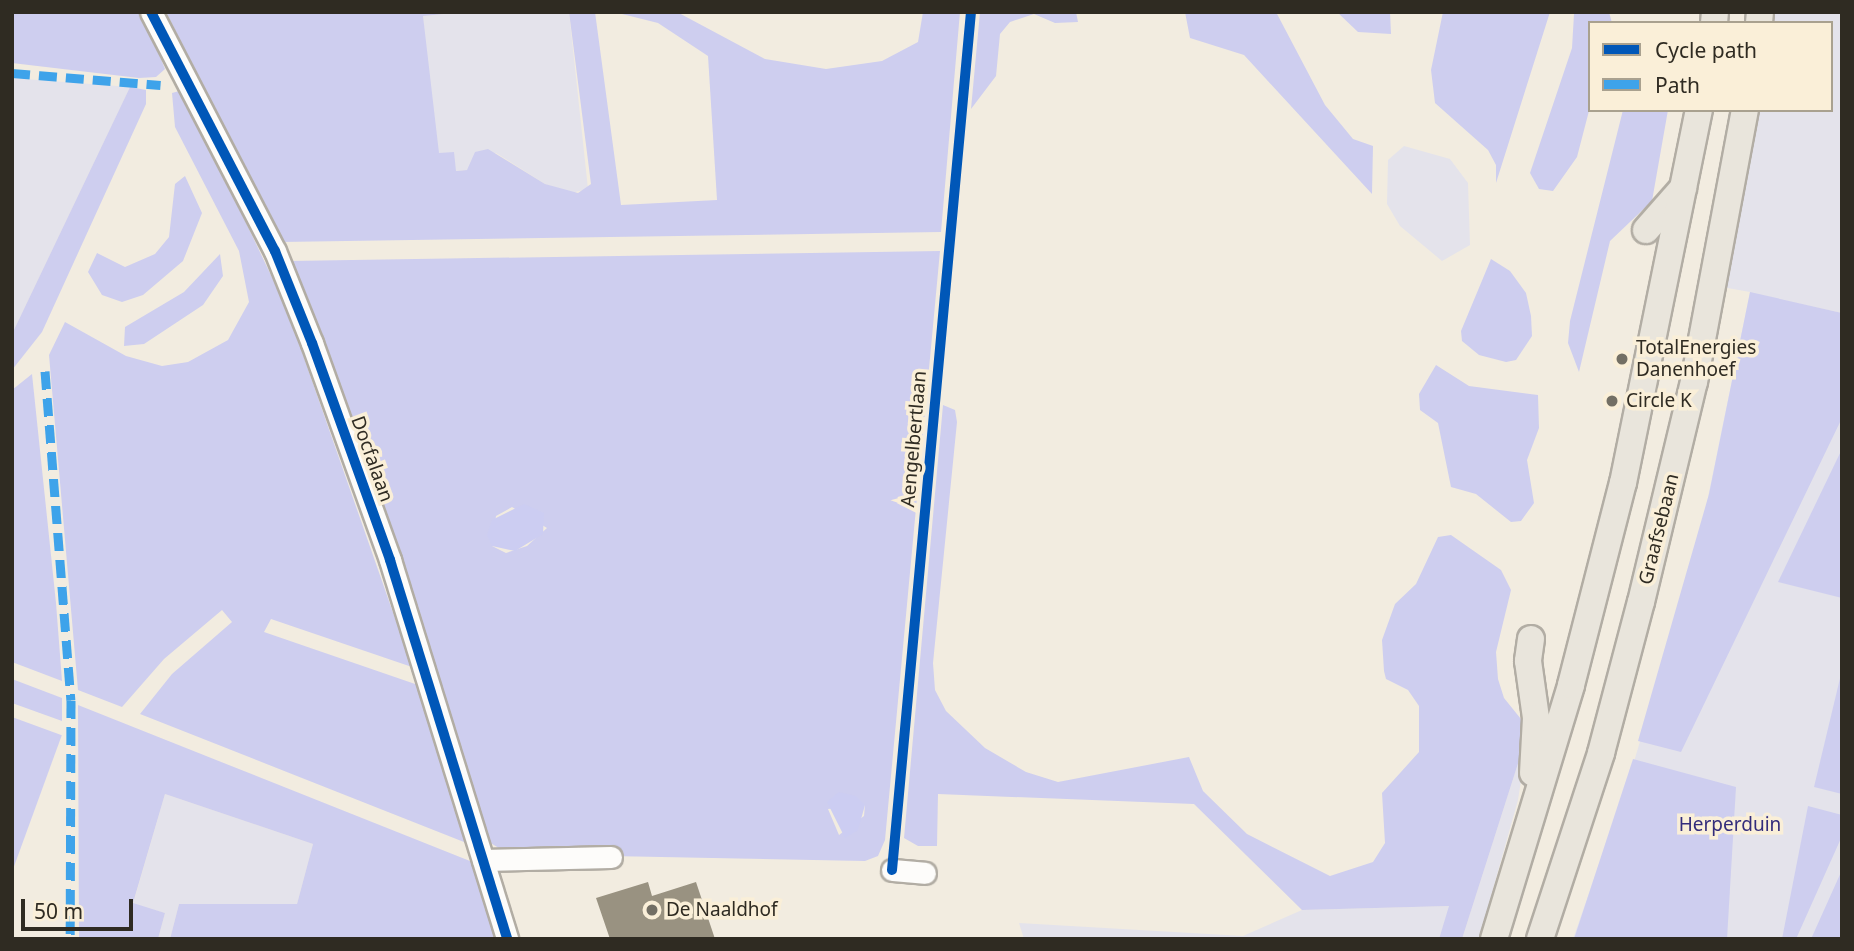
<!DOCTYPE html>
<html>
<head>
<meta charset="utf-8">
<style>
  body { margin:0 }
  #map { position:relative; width:1854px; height:951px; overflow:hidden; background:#f2ece0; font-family:"Noto Sans",sans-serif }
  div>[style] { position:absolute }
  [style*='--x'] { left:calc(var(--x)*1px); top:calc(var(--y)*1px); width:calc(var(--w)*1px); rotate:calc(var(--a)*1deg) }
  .green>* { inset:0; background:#e4e3eb }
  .forest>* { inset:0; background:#ceceef; transform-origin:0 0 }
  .water>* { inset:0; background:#cccdf2 }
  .building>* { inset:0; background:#999281 }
  .roads { filter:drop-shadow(2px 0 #b2ada4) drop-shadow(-2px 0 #b2ada4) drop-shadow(0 2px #b2ada4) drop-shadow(0 -2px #b2ada4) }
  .minor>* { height:21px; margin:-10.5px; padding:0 10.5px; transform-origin:10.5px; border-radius:10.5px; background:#fdfcfa }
  .major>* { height:26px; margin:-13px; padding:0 13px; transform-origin:13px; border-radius:13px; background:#e9e5dc }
  .quiet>* { height:9px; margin-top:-4.5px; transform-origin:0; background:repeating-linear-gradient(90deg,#3ea3ea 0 18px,transparent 0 27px) }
  .cycleway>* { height:10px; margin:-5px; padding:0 5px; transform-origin:5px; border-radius:5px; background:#0057b8 }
  .dots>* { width:19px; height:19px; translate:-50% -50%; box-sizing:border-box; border:4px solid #faefd8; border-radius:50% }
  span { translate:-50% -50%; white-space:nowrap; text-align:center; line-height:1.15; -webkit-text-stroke:7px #faefd8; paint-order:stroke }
  .poi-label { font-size:19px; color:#2f2b22 }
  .left { translate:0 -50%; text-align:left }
  .street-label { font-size:19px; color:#2f2b22 }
  .park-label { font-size:19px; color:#332c7b }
  .frame { position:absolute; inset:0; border:14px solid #2f2b22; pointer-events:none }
  .legend { position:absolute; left:1588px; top:21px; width:245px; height:91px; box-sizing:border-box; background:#faefd8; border:2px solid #a9a18f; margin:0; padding:9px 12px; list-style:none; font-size:21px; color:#2f2b22 }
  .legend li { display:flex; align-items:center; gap:14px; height:35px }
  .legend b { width:35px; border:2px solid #a9a18f }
  .scale { position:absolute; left:21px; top:899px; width:112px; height:32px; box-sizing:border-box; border:4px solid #2f2b22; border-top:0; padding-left:9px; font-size:21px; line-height:24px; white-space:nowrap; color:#2f2b22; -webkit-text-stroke:5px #faefd8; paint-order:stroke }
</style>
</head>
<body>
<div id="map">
  <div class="green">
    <div style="clip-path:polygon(466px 12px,569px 12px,588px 189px,571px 193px,545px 184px,496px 153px,467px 170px,431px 173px,423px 16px)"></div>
    <div style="clip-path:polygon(1769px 12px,1842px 12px,1842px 313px,1760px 295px,1842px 320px,1842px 939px,1573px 939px,1630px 775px,1697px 551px,1750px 292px,1722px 287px,1753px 110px,1831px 110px,1831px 23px,1767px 23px)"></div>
    <div style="clip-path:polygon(12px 78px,130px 87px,12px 334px)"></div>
    <div style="clip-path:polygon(1404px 146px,1450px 159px,1468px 183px,1470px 245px,1442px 261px,1400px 226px,1387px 204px,1388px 160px)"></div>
    <div style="clip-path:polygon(1529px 729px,1518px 800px,1479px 939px,1462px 939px)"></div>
    <div style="clip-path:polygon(165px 794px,313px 844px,297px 904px,179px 904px,170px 939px,158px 939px,165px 913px,133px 904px)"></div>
    <div style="clip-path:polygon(1450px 906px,1439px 939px,1024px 939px,1019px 923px,1243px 936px,1302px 910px)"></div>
  </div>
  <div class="forest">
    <div style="clip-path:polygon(12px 12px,142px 12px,165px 69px,156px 77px,139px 78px,12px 63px)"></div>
    <div style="clip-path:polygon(166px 12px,465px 12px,423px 16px,439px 153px,454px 152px,456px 171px,467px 170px,475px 152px,488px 149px,545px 184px,578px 193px,591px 184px,569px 12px,595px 12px,621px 205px,717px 200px,708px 56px,658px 23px,614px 12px,677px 12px,765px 59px,826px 69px,882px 61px,918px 42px,923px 12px,960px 12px,941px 232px,281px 242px)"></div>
    <div style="clip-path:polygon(980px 12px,1076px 12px,1078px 22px,1055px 23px,1034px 14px,1010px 22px,1000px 34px,996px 76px,971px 109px)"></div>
    <div style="clip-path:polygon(1185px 12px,1276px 12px,1325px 105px,1353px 139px,1373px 146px,1372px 194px,1244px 55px,1190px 38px)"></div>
    <div style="clip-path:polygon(1337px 12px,1390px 12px,1391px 34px,1358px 32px)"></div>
    <div style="clip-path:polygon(1443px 12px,1550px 12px,1496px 183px,1496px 165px,1488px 150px,1435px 103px,1431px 70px)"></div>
    <div style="clip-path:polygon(1609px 12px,1612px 23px,1590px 23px,1590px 107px,1577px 157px,1553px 191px,1539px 189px,1530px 173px,1572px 48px,1574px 14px)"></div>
    <div style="clip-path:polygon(130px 87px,146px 90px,146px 104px,42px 332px,12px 370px,12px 334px)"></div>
    <div style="clip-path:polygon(183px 90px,287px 309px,412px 667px,271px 619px,264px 632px,418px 685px,469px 844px,140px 714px,172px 674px,232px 622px,222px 610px,164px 659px,122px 707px,78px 690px,49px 355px,65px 322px,126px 356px,162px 366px,188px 362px,228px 340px,249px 302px,239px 251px,175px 127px,172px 93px)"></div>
    <div style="clip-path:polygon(1623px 110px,1668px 110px,1652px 201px,1610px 241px,1579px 372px,1568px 343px,1570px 321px)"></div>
    <div style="clip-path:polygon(185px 176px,202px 213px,183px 261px,143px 295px,122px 302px,102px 295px,88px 272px,97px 253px,125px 267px,155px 254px,169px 237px,175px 184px)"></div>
    <div style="clip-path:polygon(evenodd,940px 251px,885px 840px,878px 856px,865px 861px,610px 856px,502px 850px,489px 842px,289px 261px,940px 251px,512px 507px,547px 528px,527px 546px,506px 553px,492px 546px,496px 516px,512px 507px,940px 251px,865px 805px,864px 816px,839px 835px,828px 809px,865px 805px)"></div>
    <div style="clip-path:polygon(220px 254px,223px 276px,203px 305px,144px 344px,124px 346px,125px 327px,184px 292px)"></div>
    <div style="clip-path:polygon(1491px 259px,1510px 271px,1526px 293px,1531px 316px,1532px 336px,1516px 360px,1506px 362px,1479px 355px,1462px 341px,1461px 331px)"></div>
    <div style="clip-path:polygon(1750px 292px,1842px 313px,1842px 418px,1681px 752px,1638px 741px,1709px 494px)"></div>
    <div style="clip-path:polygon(1436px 365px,1469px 386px,1538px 395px,1539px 428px,1527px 460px,1534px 503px,1521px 521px,1511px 522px,1476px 494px,1451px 487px,1438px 423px,1420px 410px,1419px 394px)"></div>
    <div style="clip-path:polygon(32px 374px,56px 603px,62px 681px,12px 662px,12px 390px)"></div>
    <div style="clip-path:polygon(943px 405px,955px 410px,957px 422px,933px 663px,935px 690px,946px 711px,985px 748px,1026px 772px,1058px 782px,1189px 757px,1203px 791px,1247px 834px,1330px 876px,1373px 862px,1385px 843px,1382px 793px,1419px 752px,1419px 706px,1408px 690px,1386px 679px,1384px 671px,1382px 640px,1395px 604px,1416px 584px,1438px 537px,1451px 535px,1501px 570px,1511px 590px,1496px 652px,1498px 679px,1504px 698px,1529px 729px,1462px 939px,1439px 939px,1449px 906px,1302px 910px,1194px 804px,938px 794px,937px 846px,918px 846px,904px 838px)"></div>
    <div style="clip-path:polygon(1842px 449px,1842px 598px,1778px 582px)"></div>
    <div style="clip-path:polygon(1842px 670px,1842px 794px,1814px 787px)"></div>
    <div style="clip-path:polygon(12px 679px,62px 698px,62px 721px,12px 703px)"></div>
    <div style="clip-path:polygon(78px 705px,475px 863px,498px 939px,170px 939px,179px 904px,297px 904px,313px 844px,165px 794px,133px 903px,165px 913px,158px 939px,79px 939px)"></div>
    <div style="left:12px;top:717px;width:53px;height:222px;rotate:20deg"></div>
    <div style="clip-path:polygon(1633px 759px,1736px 787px,1727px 939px,1574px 939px)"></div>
    <div style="clip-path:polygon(1808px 806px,1842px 815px,1842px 836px,1796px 939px,1782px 939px)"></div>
    <div style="clip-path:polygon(1842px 870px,1842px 939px,1811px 939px)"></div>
  </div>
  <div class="water">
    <div style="clip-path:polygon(524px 504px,544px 513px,543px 534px,515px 551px,492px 546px,487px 535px,492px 520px)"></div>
    <div style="clip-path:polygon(839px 792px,856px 796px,865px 805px,858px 830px,845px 838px,827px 802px)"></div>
  </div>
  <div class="building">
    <div style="clip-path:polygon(648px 882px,652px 896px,696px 882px,715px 939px,610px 939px,596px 898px)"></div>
  </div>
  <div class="roads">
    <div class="minor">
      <div style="--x:151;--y:12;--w:269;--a:62.6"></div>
      <div style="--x:275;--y:251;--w:99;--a:68.1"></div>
      <div style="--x:312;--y:343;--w:231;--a:70.2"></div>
      <div style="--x:390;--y:560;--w:397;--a:72.8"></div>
      <div style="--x:483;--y:860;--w:128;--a:-1.3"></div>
      <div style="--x:892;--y:870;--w:33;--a:5"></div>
    </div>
    <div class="major">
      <div style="--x:1714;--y:23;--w:11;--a:-85"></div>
      <div style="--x:1759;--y:23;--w:11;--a:-85"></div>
      <div style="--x:1646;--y:230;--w:56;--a:-48.6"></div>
      <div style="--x:1531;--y:639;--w:22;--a:98"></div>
      <div style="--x:1528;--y:661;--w:58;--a:82"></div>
      <div style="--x:1536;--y:718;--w:55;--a:93.1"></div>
      <div style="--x:1494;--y:939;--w:265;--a:-73.1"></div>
      <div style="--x:1571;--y:685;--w:209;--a:-75.6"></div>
      <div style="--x:1623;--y:483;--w:381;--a:-78.5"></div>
      <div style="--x:1540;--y:939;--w:196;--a:-71.8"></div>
      <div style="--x:1601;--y:753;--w:156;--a:-75.2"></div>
      <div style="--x:1641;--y:602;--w:226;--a:-76.5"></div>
      <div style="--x:1694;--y:382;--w:277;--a:-79.4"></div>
    </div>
  </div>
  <div class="quiet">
    <div style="--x:12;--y:73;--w:149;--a:4.6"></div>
    <div style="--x:45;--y:371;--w:330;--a:85.5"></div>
    <div style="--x:71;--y:700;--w:239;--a:90.2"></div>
  </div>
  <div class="cycleway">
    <div style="--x:151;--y:12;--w:269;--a:62.6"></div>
    <div style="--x:275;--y:251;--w:99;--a:68.1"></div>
    <div style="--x:312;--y:343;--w:231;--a:70.2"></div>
    <div style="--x:390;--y:560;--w:397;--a:72.8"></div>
    <div style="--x:892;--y:870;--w:862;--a:-84.74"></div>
  </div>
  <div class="dots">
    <div style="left:1622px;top:359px;background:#736f64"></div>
    <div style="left:1612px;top:401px;background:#736f64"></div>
    <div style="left:652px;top:910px;background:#736f64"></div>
  </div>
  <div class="poi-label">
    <span class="left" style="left:1636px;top:359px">TotalEnergies<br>Danenhoef</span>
    <span class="left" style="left:1626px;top:401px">Circle K</span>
    <span class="left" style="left:666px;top:910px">De Naaldhof</span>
  </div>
  <div class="street-label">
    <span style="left:914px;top:439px;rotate:-85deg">Aengelbertlaan</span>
    <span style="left:372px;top:459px;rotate:70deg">Docfalaan</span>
    <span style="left:1659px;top:529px;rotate:-76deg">Graafsebaan</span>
  </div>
  <div class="park-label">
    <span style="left:1730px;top:825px">Herperduin</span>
  </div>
  <div class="frame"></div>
  <ul class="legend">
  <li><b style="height:9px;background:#0057b8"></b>Cycle path</li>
  <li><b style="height:9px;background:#3ea3ea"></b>Path</li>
  </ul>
  <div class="scale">50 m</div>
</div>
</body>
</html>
